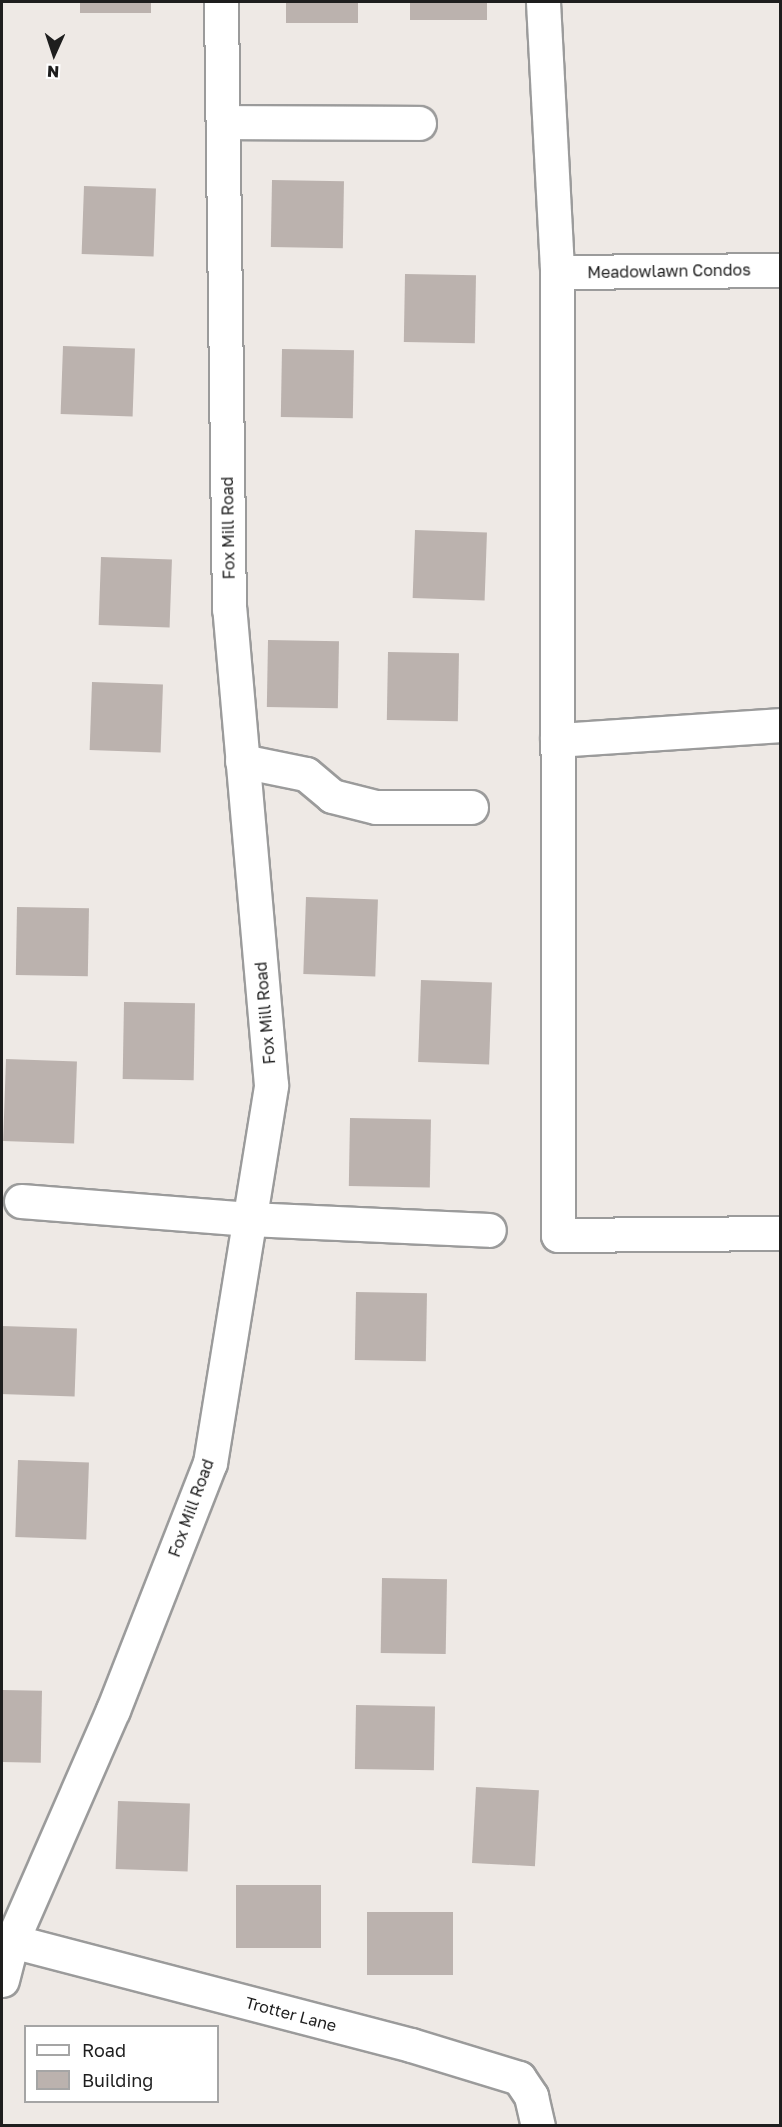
<!DOCTYPE html>
<html>
<head>
<meta charset="utf-8">
<style>
  body { margin:0 }
  #map { position:relative; width:782px; height:2127px; overflow:hidden; background:#eee9e5; font-family:"Golos Text",sans-serif }
  div>[style] { position:absolute }
  [style*='--x'] { left:calc(var(--x)*1px); top:calc(var(--y)*1px); width:calc(var(--w)*1px); rotate:calc(var(--a)*1deg) }
  .building>* { inset:0; background:#bbb2ae; transform-origin:0 0 }
  .roads { filter:drop-shadow(2px 0 #9b9b9b) drop-shadow(-2px 0 #9b9b9b) drop-shadow(0 2px #9b9b9b) drop-shadow(0 -2px #9b9b9b) }
  .minor>* { height:33px; margin:-16.5px; padding:0 16.5px; transform-origin:16.5px; border-radius:16.5px; background:#fff }
  span { translate:-50% -50%; white-space:nowrap; text-align:center; line-height:1.15; -webkit-text-stroke:4.5px #fff; paint-order:stroke }
  .street-label { font-size:16px; color:#1e1e1e }
  .frame { position:absolute; inset:0; border:3px solid #1e1e1e; pointer-events:none }
  .legend { position:absolute; left:24px; top:2025px; width:195px; height:78px; box-sizing:border-box; background:#fff; border:2px solid #a5a5a5; margin:0; padding:8px 10px; list-style:none; font-size:18px; color:#1e1e1e }
  .legend li { display:flex; align-items:center; gap:12px; height:30px }
  .legend b { width:30px; border:2px solid #a5a5a5 }
  .north { position:absolute; left:24px; top:24px; width:60px; height:60px; -webkit-text-stroke:4px #fff; paint-order:stroke; rotate:183deg; font-size:16px; font-weight:700; line-height:24px; text-align:center; color:#1e1e1e }
  .north::after { content:''; display:block; margin:auto; width:21px; height:27px; background:#1e1e1e; clip-path:polygon(50% 0,100% 100%,50% 72%,0 100%) }
</style>
</head>
<body>
<div id="map">
  <div class="building">
    <div style="left:80px;top:2px;width:71px;height:11px"></div>
    <div style="left:286px;top:2px;width:72px;height:21px"></div>
    <div style="left:410px;top:2px;width:77px;height:18px"></div>
    <div style="left:272px;top:180px;width:72px;height:67px;rotate:1deg"></div>
    <div style="left:84px;top:186px;width:72px;height:68px;rotate:2deg"></div>
    <div style="left:405px;top:274px;width:71px;height:68px;rotate:1deg"></div>
    <div style="left:63px;top:346px;width:72px;height:68px;rotate:2deg"></div>
    <div style="left:282px;top:349px;width:72px;height:68px;rotate:1deg"></div>
    <div style="left:415px;top:530px;width:72px;height:68px;rotate:2deg"></div>
    <div style="left:101px;top:557px;width:71px;height:68px;rotate:2deg"></div>
    <div style="left:268px;top:640px;width:71px;height:67px;rotate:1deg"></div>
    <div style="left:388px;top:652px;width:71px;height:68px;rotate:1deg"></div>
    <div style="left:92px;top:682px;width:71px;height:68px;rotate:2deg"></div>
    <div style="left:306px;top:897px;width:72px;height:77px;rotate:2deg"></div>
    <div style="left:17px;top:907px;width:72px;height:68px;rotate:1deg"></div>
    <div style="left:421px;top:980px;width:71px;height:82px;rotate:2deg"></div>
    <div style="left:124px;top:1002px;width:71px;height:77px;rotate:1deg"></div>
    <div style="left:6px;top:1059px;width:71px;height:82px;rotate:2deg"></div>
    <div style="left:350px;top:1118px;width:81px;height:68px;rotate:1deg"></div>
    <div style="left:356px;top:1292px;width:71px;height:68px;rotate:1deg"></div>
    <div style="left:2px;top:1326px;width:75px;height:68px;rotate:2deg"></div>
    <div style="left:18px;top:1460px;width:71px;height:77px;rotate:2deg"></div>
    <div style="left:382px;top:1578px;width:65px;height:75px;rotate:1deg"></div>
    <div style="left:2px;top:1690px;width:40px;height:72px;rotate:1deg"></div>
    <div style="left:356px;top:1705px;width:79px;height:64px;rotate:1deg"></div>
    <div style="left:476px;top:1787px;width:63px;height:76px;rotate:3deg"></div>
    <div style="left:118px;top:1801px;width:72px;height:68px;rotate:2deg"></div>
    <div style="left:236px;top:1885px;width:85px;height:63px"></div>
    <div style="left:367px;top:1912px;width:86px;height:63px"></div>
  </div>
  <div class="roads">
    <div class="minor">
      <div style="--x:543;--y:2;--w:270;--a:87"></div>
      <div style="--x:557;--y:272;--w:963;--a:89.94"></div>
      <div style="--x:558;--y:1235;--w:222;--a:-0.5"></div>
      <div style="--x:223;--y:122;--w:196;--a:0.3"></div>
      <div style="--x:557;--y:272;--w:223;--a:-0.5"></div>
      <div style="--x:557;--y:740;--w:224;--a:-3.8"></div>
      <div style="--x:242;--y:761;--w:65;--a:11.5"></div>
      <div style="--x:306;--y:774;--w:34;--a:40"></div>
      <div style="--x:332;--y:796;--w:45;--a:14"></div>
      <div style="--x:376;--y:807;--w:95;--a:0"></div>
      <div style="--x:21;--y:1201;--w:229;--a:4.5"></div>
      <div style="--x:249;--y:1219;--w:240;--a:2.6"></div>
      <div style="--x:12;--y:1941;--w:412;--a:14.6"></div>
      <div style="--x:411;--y:2045;--w:113;--a:17"></div>
      <div style="--x:519;--y:2078;--w:22;--a:56"></div>
      <div style="--x:531;--y:2096;--w:31;--a:77"></div>
      <div style="--x:2;--y:1980;--w:40;--a:-75.6"></div>
      <div style="--x:12;--y:1941;--w:252;--a:-66.4"></div>
      <div style="--x:113;--y:1710;--w:265;--a:-68.6"></div>
      <div style="--x:210;--y:1463;--w:383;--a:-80.8"></div>
      <div style="--x:271;--y:1085;--w:478;--a:-95"></div>
      <div style="--x:229;--y:609;--w:607;--a:-90.76"></div>
    </div>
  </div>
  <div class="street-label">
    <span style="left:669px;top:271px;rotate:-1deg">Meadowlawn Condos</span>
    <span style="left:228px;top:528px;rotate:-91deg">Fox Mill Road</span>
    <span style="left:265px;top:1013px;rotate:-95deg">Fox Mill Road</span>
    <span style="left:191px;top:1508px;rotate:-70deg">Fox Mill Road</span>
    <span style="left:291px;top:2014px;rotate:15deg">Trotter Lane</span>
  </div>
  <div class="frame"></div>
  <ul class="legend">
  <li><b style="height:8px;background:#fff"></b>Road</li>
  <li><b style="height:16px;background:#bbb2ae"></b>Building</li>
  </ul>
  <div class="north">N</div>
</div>
</body>
</html>
